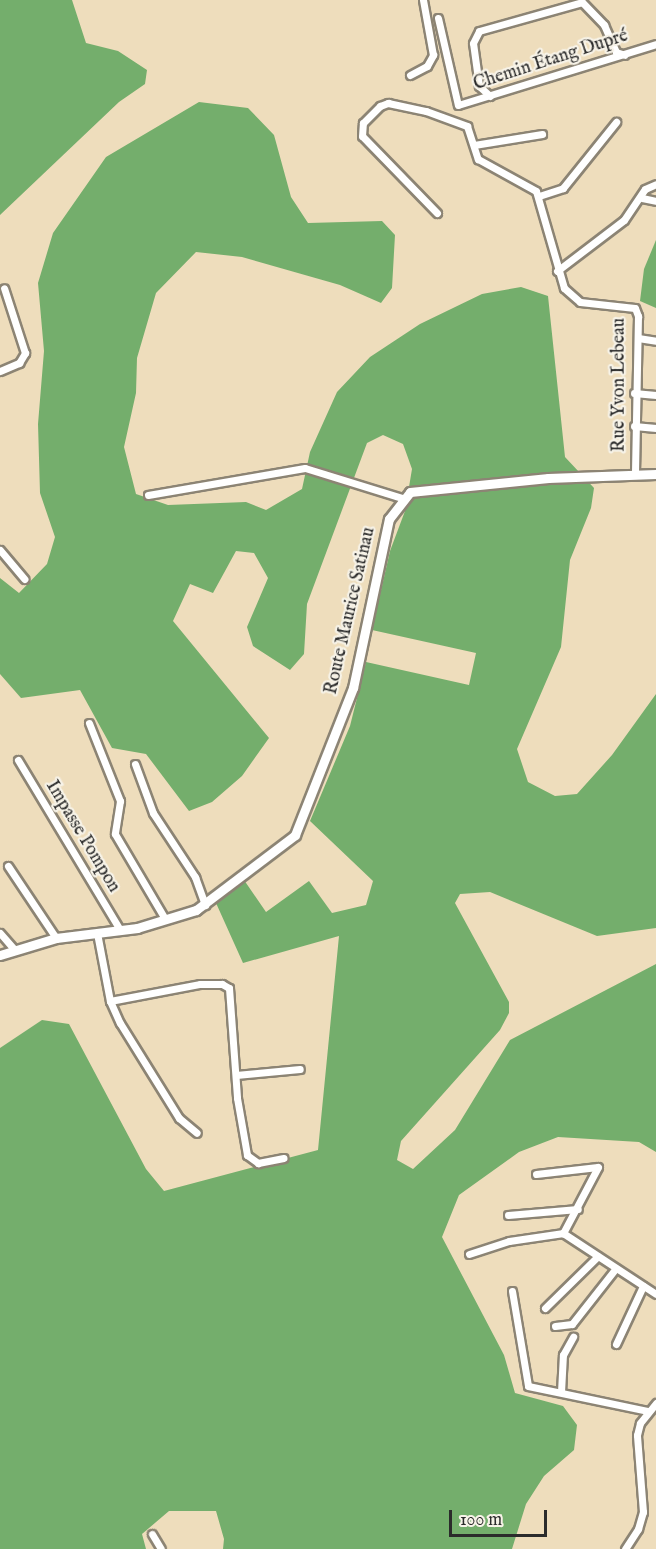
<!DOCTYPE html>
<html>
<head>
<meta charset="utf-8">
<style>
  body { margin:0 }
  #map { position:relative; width:656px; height:1549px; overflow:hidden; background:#eeddbc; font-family:"IM FELL English",serif }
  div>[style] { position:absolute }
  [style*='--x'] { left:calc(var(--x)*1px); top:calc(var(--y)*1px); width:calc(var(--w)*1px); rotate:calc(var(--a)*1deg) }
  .forest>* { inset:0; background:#74ae6c }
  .roads { filter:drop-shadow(2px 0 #8c8474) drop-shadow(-2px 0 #8c8474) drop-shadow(0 2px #8c8474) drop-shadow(0 -2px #8c8474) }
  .street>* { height:7px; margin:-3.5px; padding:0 3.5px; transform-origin:3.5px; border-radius:3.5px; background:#fff }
  .secondary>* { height:9px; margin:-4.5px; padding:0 4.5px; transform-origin:4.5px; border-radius:4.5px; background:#fff }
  span { translate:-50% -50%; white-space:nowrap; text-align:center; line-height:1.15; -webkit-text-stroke:4.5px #f7f3e8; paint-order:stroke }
  .street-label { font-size:18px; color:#2b2b2b }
  .scale { position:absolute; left:449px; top:1510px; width:98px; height:27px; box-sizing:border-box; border:3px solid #2b2b2b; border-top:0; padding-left:8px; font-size:18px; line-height:21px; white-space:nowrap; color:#2b2b2b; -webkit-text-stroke:4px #f7f3e8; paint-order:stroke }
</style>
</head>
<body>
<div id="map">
  <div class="forest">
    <div style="clip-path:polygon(0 0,72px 0,86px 43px,118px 51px,147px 70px,145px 84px,119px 102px,0 215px)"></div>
    <div style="clip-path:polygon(199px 102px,248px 108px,274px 135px,291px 197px,308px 223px,382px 221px,395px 235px,392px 288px,381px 303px,340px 285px,242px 257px,196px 252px,156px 293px,137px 358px,136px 393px,124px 447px,136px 494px,168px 505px,246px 502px,266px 510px,302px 489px,310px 452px,337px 392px,370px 357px,420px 324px,482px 294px,521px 287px,548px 296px,565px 457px,594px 488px,591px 508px,570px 560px,561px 647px,517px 749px,528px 782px,555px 796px,577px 794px,612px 755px,656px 694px,656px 928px,597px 936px,490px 892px,460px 894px,455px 903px,509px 1002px,509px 1013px,500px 1030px,401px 1141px,397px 1160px,413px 1169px,455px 1130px,510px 1040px,656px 964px,656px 1152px,639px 1142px,558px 1137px,519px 1152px,459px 1195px,442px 1237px,504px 1355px,515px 1393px,563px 1406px,577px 1425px,574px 1450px,544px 1476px,526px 1504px,512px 1549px,223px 1549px,224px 1539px,216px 1511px,169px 1511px,142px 1534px,146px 1549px,0 1549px,0 1048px,42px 1020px,69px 1024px,146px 1169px,164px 1191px,318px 1150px,339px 936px,243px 963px,216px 903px,244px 880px,266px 912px,309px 881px,332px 913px,366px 905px,373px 881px,310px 821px,350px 726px,366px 662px,469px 685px,476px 653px,372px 630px,390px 551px,405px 511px,412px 469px,403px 444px,383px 435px,367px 443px,307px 604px,304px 654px,290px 670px,253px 646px,247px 627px,268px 578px,254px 553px,236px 551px,213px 593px,190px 584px,173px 621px,269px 738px,242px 776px,212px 802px,189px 811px,146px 754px,112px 748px,80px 690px,21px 698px,0 674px,0 578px,19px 593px,47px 564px,55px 537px,40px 493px,38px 424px,44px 351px,38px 283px,53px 233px,106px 157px)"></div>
    <div style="clip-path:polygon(656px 240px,656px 308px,640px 301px,644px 269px)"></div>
  </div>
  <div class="roads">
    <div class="street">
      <div style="--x:438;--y:18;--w:89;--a:77.1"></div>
      <div style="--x:458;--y:105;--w:207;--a:-17.1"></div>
      <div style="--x:410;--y:75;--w:19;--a:-28"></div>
      <div style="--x:427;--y:66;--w:13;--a:-61"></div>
      <div style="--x:433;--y:55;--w:56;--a:-100.3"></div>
      <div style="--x:490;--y:96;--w:15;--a:-138"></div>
      <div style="--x:479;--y:86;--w:43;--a:-97.9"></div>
      <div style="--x:473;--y:43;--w:13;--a:-63"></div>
      <div style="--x:479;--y:31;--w:107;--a:-15.7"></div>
      <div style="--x:582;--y:2;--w:32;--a:46"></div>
      <div style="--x:604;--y:25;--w:30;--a:66"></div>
      <div style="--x:616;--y:52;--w:9;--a:18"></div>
      <div style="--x:474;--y:145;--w:69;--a:-9.2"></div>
      <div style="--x:539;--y:196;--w:25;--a:-18"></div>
      <div style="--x:563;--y:188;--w:85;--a:-51.2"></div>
      <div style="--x:642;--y:198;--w:14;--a:12"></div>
      <div style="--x:437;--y:213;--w:107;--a:-134.2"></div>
      <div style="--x:362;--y:136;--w:13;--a:-86"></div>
      <div style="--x:363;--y:123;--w:24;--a:-45"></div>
      <div style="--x:380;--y:106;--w:9;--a:-21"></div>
      <div style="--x:388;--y:103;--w:39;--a:12"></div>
      <div style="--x:426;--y:111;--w:44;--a:20.1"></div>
      <div style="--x:467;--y:126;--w:35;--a:72"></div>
      <div style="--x:478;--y:159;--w:66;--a:28.9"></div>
      <div style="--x:536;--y:191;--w:101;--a:73.9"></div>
      <div style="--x:564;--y:288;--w:21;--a:41"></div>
      <div style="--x:580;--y:302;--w:55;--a:6.2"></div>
      <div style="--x:635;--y:308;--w:9;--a:69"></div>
      <div style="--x:638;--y:316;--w:158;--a:91.1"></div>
      <div style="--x:557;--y:271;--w:84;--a:-37.3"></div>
      <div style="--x:624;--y:220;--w:37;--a:-56"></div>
      <div style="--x:645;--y:189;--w:12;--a:-24"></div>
      <div style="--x:638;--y:338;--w:18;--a:9"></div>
      <div style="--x:0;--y:371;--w:21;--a:-23"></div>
      <div style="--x:19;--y:363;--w:12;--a:-59"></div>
      <div style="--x:25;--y:353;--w:68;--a:-107.9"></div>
      <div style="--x:634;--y:393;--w:22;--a:5"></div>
      <div style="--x:634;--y:426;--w:22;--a:5"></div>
      <div style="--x:148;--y:495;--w:159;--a:-9.8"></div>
      <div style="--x:305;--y:468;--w:102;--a:17.2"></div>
      <div style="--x:0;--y:550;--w:38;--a:50"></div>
      <div style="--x:89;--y:723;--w:84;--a:68.3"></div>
      <div style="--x:120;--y:801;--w:33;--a:99"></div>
      <div style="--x:115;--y:834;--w:99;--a:59.5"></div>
      <div style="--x:18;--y:760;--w:198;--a:59"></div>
      <div style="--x:135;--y:764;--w:52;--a:69.8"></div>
      <div style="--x:153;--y:813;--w:77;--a:56.7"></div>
      <div style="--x:195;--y:877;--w:30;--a:70"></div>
      <div style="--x:8;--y:866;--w:87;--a:56.3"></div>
      <div style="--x:0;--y:933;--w:21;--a:49"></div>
      <div style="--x:97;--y:933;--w:69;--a:79.2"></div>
      <div style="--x:110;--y:1001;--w:24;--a:66"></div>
      <div style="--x:120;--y:1023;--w:112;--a:58.2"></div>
      <div style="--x:179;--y:1118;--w:23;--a:40"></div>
      <div style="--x:110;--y:1001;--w:92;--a:-10.7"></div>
      <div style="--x:200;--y:984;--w:22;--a:0"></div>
      <div style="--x:222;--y:984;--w:8;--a:30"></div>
      <div style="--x:229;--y:988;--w:110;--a:85.8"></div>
      <div style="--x:237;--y:1098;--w:58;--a:80"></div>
      <div style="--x:247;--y:1155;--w:14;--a:36"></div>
      <div style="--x:258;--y:1163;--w:26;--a:-11"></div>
      <div style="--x:236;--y:1075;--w:64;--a:-5.4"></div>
      <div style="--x:536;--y:1174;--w:62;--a:-6.4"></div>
      <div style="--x:598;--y:1167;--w:75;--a:117.9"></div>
      <div style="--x:508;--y:1215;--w:70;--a:-4.9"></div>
      <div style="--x:469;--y:1254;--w:42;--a:-18"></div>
      <div style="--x:509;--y:1241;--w:55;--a:-8.4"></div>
      <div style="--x:563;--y:1233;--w:111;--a:33.3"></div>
      <div style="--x:512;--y:1291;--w:96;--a:80.4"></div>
      <div style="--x:528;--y:1386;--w:123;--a:11.8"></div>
      <div style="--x:545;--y:1308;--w:74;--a:-44.5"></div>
      <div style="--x:555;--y:1326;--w:17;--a:-7"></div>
      <div style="--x:572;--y:1324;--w:71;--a:-51.8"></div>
      <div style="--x:616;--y:1344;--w:64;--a:-65"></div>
      <div style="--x:561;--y:1392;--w:37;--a:-87"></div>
      <div style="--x:563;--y:1355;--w:21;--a:-61"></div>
      <div style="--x:152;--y:1534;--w:17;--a:59"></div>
      <div style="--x:625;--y:1549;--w:24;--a:-57"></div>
      <div style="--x:638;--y:1529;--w:18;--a:-74"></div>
      <div style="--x:643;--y:1512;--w:77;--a:-94.5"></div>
      <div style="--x:637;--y:1435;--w:12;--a:-76"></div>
      <div style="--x:640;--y:1423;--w:26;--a:-51"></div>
    </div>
    <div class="secondary">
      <div style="--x:0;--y:955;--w:59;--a:-16.9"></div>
      <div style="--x:56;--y:938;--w:82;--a:-7"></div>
      <div style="--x:137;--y:928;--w:62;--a:-17"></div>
      <div style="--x:196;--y:910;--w:124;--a:-37.1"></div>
      <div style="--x:295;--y:835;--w:158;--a:-68.5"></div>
      <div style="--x:353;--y:688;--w:173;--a:-78"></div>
      <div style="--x:389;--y:519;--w:34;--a:-52"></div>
      <div style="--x:410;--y:492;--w:139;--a:-5.8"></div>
      <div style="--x:548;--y:478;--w:108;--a:-2.1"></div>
    </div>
  </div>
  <div class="street-label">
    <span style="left:551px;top:61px;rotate:-18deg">Chemin Étang Dupré</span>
    <span style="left:620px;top:385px;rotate:-90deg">Rue Yvon Lebeau</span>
    <span style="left:351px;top:611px;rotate:-77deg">Route Maurice Satinau</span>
    <span style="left:82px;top:837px;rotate:59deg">Impasse Pompon</span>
  </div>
  <div class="scale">100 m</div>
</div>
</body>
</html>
